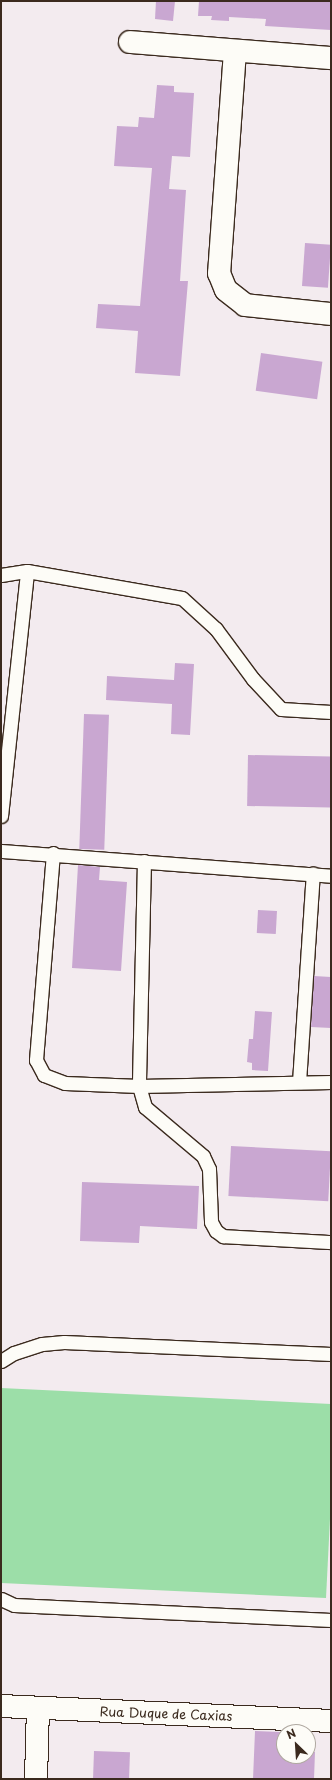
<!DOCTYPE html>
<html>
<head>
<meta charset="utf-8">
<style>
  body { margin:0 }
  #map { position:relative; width:332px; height:1780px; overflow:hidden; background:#f3ebef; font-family:"Playpen Sans",sans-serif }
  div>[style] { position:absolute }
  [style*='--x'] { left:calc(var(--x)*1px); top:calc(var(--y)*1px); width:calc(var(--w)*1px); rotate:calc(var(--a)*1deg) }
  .green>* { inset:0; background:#9cdea8 }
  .building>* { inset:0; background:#c9a7d1; transform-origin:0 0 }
  .roads { filter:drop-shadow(1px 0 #3b2a1e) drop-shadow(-1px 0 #3b2a1e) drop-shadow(0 1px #3b2a1e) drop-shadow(0 -1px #3b2a1e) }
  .lane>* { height:13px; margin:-6.5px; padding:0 6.5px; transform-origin:6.5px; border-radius:6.5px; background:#fdfcf7 }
  .street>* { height:22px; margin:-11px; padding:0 11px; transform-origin:11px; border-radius:11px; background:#fdfcf7 }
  span { translate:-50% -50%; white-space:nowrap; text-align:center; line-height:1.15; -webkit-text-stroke:3px #fdfcf7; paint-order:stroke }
  .street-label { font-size:13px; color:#3b2a1e }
  .frame { position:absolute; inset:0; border:2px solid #3b2a1e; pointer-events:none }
  .north { position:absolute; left:276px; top:1724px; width:40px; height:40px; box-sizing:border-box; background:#fdfcf7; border:1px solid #afa8a0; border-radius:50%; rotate:335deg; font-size:11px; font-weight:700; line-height:16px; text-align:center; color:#3b2a1e }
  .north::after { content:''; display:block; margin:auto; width:14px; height:18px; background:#3b2a1e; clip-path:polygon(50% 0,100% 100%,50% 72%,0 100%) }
</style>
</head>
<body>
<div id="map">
  <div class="green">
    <div style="clip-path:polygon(1px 1388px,331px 1404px,331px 1499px,326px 1598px,1px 1583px)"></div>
  </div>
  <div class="building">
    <div style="clip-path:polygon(156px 1px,175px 1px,173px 21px,155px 19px)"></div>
    <div style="clip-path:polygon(199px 1px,331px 1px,331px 30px,265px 26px,266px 19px,229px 17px,229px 21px,211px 20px,212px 16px,198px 16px)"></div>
    <div style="clip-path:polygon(157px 85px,174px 86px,174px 92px,194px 93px,190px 157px,172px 156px,169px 189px,186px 190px,180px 281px,188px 281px,180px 376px,135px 373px,138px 331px,96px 328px,98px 304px,140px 306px,152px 168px,114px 166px,117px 126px,138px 127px,139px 117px,154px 118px)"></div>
    <div style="left:305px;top:243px;width:26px;height:43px;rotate:4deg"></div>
    <div style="left:261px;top:353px;width:62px;height:38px;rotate:8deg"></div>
    <div style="clip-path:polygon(175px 663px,194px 664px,190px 735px,171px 734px,172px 704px,106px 700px,107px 676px,174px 680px)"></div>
    <div style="left:84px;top:714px;width:25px;height:135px;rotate:2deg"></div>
    <div style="left:248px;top:755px;width:83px;height:51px;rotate:1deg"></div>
    <div style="clip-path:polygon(78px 865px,100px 867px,99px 880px,127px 882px,121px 971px,72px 968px)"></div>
    <div style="left:258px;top:910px;width:19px;height:23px;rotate:3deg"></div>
    <div style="clip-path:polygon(314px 976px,331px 977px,331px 1028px,311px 1027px)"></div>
    <div style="clip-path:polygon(255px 1011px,272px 1012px,268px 1071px,252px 1070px,252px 1063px,247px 1062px,249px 1039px,253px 1039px)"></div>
    <div style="left:231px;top:1146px;width:100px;height:50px;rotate:3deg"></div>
    <div style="clip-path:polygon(82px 1182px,199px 1186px,197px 1229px,140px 1226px,139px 1243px,80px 1241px)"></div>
    <div style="clip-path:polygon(255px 1731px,280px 1732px,279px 1750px,284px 1751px,284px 1756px,308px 1756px,308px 1751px,315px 1752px,314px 1779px,253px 1779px)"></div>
    <div style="left:94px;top:1751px;width:36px;height:28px;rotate:2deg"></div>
  </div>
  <div class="roads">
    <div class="lane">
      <div style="--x:1;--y:575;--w:26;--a:-9"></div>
      <div style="--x:27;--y:571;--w:157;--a:9.9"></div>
      <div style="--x:182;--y:598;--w:46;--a:42.4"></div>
      <div style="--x:216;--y:629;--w:62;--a:53.5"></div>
      <div style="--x:253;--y:679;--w:41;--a:47"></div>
      <div style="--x:281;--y:709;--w:50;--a:3.4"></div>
      <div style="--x:1;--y:816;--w:246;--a:-83.9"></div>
      <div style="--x:1;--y:851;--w:331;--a:4.3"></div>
      <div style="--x:53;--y:853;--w:208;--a:94.7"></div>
      <div style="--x:36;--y:1060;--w:17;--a:62"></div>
      <div style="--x:44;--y:1075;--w:22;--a:21"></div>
      <div style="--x:65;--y:1083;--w:74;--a:2.3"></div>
      <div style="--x:139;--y:1086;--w:192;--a:-1.2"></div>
      <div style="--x:144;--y:861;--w:225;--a:91.3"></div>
      <div style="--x:139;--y:1086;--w:22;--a:74"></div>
      <div style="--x:145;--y:1107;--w:76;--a:40.2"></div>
      <div style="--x:203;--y:1156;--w:14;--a:65"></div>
      <div style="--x:209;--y:1169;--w:53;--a:87.8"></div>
      <div style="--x:211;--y:1222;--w:10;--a:61"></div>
      <div style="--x:216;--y:1231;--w:9;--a:36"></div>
      <div style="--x:223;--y:1236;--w:108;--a:3.2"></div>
      <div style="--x:299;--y:1082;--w:209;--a:-86.2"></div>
      <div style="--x:1;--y:1361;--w:15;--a:-32"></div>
      <div style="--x:14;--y:1353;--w:29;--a:-18"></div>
      <div style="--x:42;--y:1344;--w:22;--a:-5"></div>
      <div style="--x:64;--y:1342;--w:267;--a:2.6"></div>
      <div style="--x:1;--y:1599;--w:14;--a:25"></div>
      <div style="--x:14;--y:1605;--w:317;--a:2.7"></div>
    </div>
    <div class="street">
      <div style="--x:130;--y:42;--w:202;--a:4.6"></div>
      <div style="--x:235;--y:51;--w:223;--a:94.1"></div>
      <div style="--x:219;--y:273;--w:18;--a:68"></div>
      <div style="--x:226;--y:290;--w:24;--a:38"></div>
      <div style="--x:245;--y:305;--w:86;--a:6"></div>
      <div style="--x:1;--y:1706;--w:330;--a:2.6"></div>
      <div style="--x:36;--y:1779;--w:71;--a:-88.4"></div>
    </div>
  </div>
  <div class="street-label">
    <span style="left:166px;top:1714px;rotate:2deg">Rua Duque de Caxias</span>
  </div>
  <div class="frame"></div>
  <div class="north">N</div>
</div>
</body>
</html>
